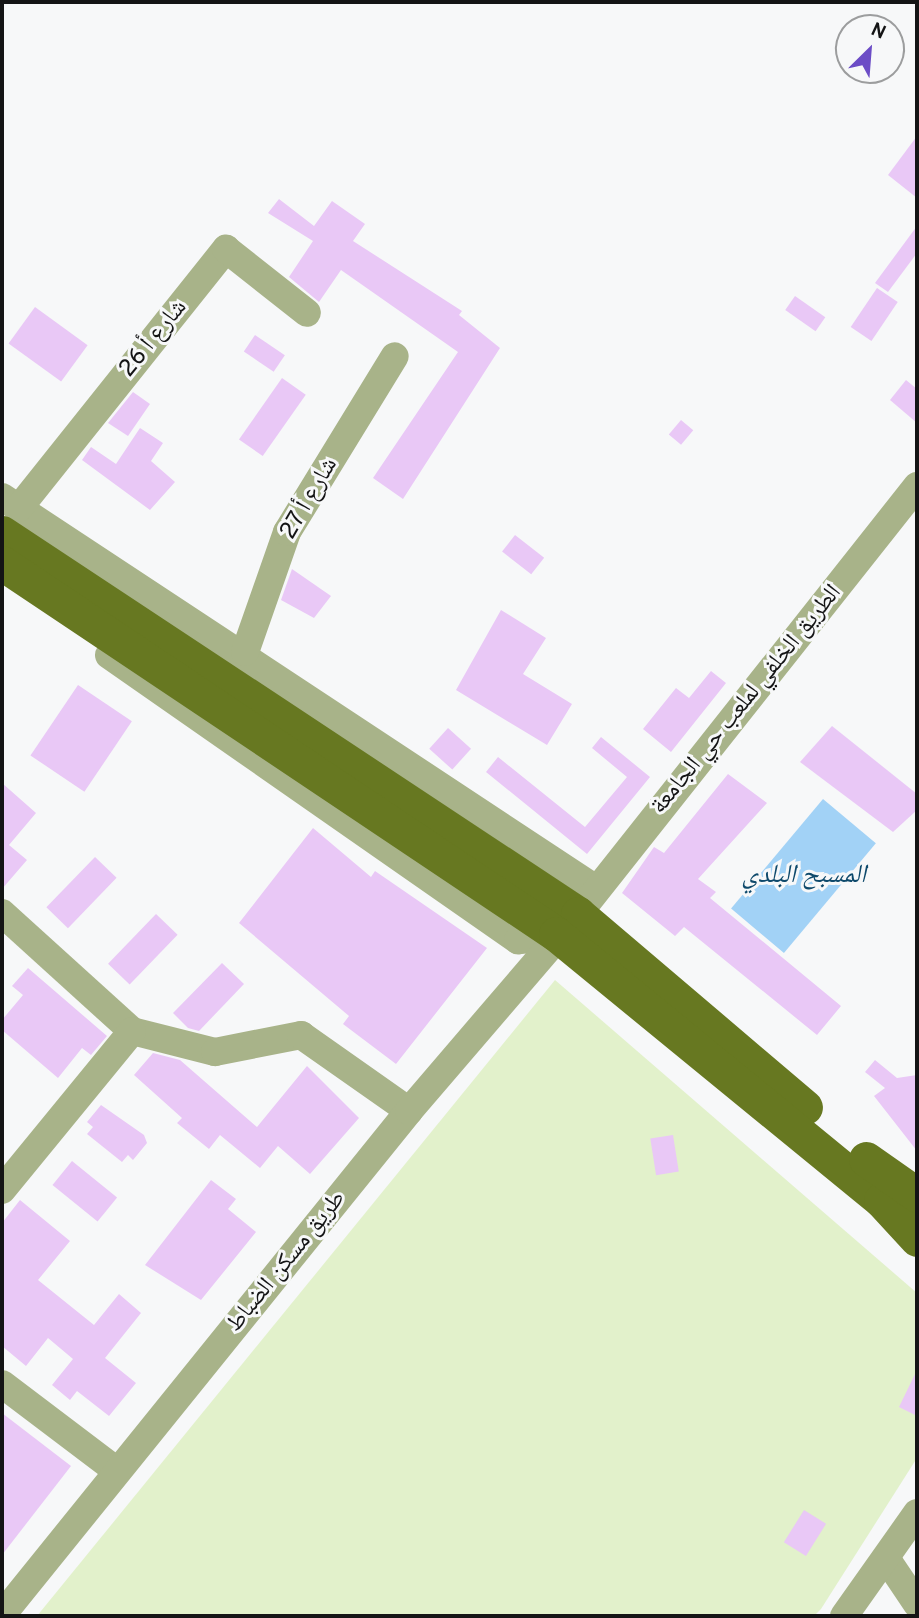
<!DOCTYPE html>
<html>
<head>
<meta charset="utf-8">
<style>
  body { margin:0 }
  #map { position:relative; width:919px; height:1618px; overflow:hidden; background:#f7f8f9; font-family:Overpass,"Noto Naskh Arabic",sans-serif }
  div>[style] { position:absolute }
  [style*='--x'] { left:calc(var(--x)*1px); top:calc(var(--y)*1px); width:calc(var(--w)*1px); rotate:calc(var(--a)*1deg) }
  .green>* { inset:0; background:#e2f1cb }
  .water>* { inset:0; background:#a2d2f6; transform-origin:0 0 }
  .building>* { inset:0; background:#e9c8f6; transform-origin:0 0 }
  .minor>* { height:28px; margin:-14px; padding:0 14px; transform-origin:14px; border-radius:14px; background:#a8b389 }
  .major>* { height:35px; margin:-17.5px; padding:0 17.5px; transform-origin:17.5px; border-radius:17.5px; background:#677821 }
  span { translate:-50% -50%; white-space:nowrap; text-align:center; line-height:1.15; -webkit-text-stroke:6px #f7f8f9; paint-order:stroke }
  .street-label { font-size:24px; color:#141415 }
  .water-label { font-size:26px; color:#0e496b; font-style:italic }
  .frame { position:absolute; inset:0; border:4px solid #141415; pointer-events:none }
  .north { position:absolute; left:835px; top:14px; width:70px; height:70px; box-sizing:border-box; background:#f7f8f9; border:2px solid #9c9d9e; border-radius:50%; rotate:25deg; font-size:19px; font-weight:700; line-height:28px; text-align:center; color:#141415 }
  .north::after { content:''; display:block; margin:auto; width:24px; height:32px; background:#6c4dc6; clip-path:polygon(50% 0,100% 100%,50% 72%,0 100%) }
</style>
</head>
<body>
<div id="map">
  <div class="green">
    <div style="clip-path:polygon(555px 980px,917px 1293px,917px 1458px,821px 1609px,814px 1616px,37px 1616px)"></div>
  </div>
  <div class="water">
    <div style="left:823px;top:799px;width:69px;height:143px;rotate:40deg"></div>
  </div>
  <div class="building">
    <div style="clip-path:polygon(917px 136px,917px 198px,888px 175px)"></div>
    <div style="clip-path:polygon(279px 199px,314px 226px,332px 201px,365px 224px,353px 241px,462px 311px,459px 315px,500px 348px,403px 499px,373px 478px,458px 352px,341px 270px,319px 302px,289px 277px,313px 241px,268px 213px)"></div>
    <div style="clip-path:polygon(917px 226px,917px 253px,888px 292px,875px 283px)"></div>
    <div style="left:877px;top:288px;width:25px;height:47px;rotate:34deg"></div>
    <div style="left:795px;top:296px;width:37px;height:17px;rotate:35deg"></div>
    <div style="left:35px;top:307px;width:65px;height:45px;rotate:36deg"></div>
    <div style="left:255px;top:335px;width:36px;height:20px;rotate:34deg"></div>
    <div style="left:282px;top:378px;width:29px;height:75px;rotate:35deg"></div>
    <div style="clip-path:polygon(906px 380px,917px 389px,917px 423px,890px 400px)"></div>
    <div style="clip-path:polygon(133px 392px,150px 404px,128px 436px,108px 423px)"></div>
    <div style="left:681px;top:420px;width:16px;height:19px;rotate:40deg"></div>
    <div style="clip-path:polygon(140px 428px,163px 443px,151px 461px,175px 482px,150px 510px,82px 460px,91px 447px,116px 464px)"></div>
    <div style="left:515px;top:535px;width:37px;height:21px;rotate:38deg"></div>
    <div style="clip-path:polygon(292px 569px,331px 596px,314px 618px,281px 600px)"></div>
    <div style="clip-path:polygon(501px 610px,546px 638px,523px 674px,572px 704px,547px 745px,456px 690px)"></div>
    <div style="clip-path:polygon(711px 671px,726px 683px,671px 752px,643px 729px,676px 688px,689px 698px)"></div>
    <div style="left:78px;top:685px;width:65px;height:85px;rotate:34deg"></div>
    <div style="clip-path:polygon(832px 726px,917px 794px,917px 810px,893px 832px,800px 762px)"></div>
    <div style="left:448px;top:728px;width:31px;height:28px;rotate:42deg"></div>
    <div style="clip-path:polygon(601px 737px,650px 777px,587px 854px,486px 772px,498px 757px,585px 827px,627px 777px,592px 748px)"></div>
    <div style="clip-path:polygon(728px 774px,767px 803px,698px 879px,716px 892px,710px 898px,841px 1006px,817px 1035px,684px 927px,675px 936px,622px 893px,654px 847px,664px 853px)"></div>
    <div style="clip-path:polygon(2px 783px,36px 813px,9px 845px,27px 860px,2px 889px)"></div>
    <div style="clip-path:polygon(313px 828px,371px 877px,375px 871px,487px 948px,396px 1064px,343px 1024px,349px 1016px,239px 923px)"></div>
    <div style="left:95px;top:857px;width:30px;height:70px;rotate:44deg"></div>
    <div style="left:156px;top:914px;width:30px;height:69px;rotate:44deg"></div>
    <div style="clip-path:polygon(222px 963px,244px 984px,199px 1031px,188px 1028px,173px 1013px)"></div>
    <div style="clip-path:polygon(28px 968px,107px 1036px,91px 1055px,82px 1048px,58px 1078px,2px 1030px,2px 1020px,23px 995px,12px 986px)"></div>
    <div style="clip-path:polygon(153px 1053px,180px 1060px,257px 1127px,307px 1066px,359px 1118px,310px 1174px,278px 1146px,260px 1168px,220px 1135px,209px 1149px,177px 1123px,182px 1118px,134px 1075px)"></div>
    <div style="clip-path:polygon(875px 1060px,897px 1078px,917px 1075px,917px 1151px,874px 1096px,885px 1088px,865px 1072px)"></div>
    <div style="clip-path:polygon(101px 1105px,144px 1135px,147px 1143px,133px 1160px,128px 1155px,122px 1162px,87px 1134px,93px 1127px,87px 1122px)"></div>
    <div style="left:673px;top:1135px;width:37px;height:23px;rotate:81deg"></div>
    <div style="left:72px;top:1161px;width:58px;height:31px;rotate:39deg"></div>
    <div style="clip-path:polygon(211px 1180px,236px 1199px,228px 1209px,256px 1232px,201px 1300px,145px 1265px)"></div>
    <div style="clip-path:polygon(20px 1200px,70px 1241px,38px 1280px,94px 1325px,119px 1294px,141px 1313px,105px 1358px,136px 1383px,109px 1416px,77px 1391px,70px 1400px,52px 1385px,73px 1359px,48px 1338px,26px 1366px,2px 1346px,2px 1223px)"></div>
    <div style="clip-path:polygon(917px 1370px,917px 1416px,899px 1407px)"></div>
    <div style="clip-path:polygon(2px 1413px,71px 1466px,2px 1555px)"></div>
    <div style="left:804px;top:1510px;width:26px;height:38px;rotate:32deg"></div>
  </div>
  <div class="minor">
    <div style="--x:2;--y:497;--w:712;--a:33.42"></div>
    <div style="--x:19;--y:508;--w:332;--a:-51.4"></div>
    <div style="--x:226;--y:249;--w:103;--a:38.3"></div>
    <div style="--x:245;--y:652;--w:127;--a:-70.7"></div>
    <div style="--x:287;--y:532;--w:206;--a:-58.5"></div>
    <div style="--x:109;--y:655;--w:499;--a:34.9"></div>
    <div style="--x:518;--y:940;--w:34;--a:-3"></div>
    <div style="--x:2;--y:913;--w:176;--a:42.2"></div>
    <div style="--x:132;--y:1031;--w:86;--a:14.2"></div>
    <div style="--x:215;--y:1052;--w:88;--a:-11.2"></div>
    <div style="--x:301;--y:1035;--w:132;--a:35.1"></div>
    <div style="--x:2;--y:1190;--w:205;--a:-50.7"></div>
    <div style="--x:2;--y:1384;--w:144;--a:37.1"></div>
    <div style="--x:888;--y:1561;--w:52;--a:56"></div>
    <div style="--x:2;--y:1615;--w:648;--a:-51.08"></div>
    <div style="--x:409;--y:1111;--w:260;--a:-49.4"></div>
    <div style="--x:578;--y:914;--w:546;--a:-51.62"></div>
    <div style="--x:844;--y:1616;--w:126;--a:-54.7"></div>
  </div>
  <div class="major">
    <div style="--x:2;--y:533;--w:691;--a:33.48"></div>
    <div style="--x:578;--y:914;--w:298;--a:40.4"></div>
    <div style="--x:2;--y:563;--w:667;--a:33.81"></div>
    <div style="--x:556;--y:934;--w:420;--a:39.3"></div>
    <div style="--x:881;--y:1200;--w:53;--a:47.3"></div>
    <div style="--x:866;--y:1159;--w:62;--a:35.2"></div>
  </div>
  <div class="street-label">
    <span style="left:154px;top:339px;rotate:-51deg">شارع أ 26</span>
    <span style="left:310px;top:499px;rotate:-60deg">شارع أ 27</span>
    <span style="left:747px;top:700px;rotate:-51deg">الطريق الخلفي لملعب حي الجامعة</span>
    <span style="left:287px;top:1262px;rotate:-51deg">طريق مسكن الضباط</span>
  </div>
  <div class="water-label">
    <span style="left:804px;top:876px">المسبح البلدي</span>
  </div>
  <div class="frame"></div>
  <div class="north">N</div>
</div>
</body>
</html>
